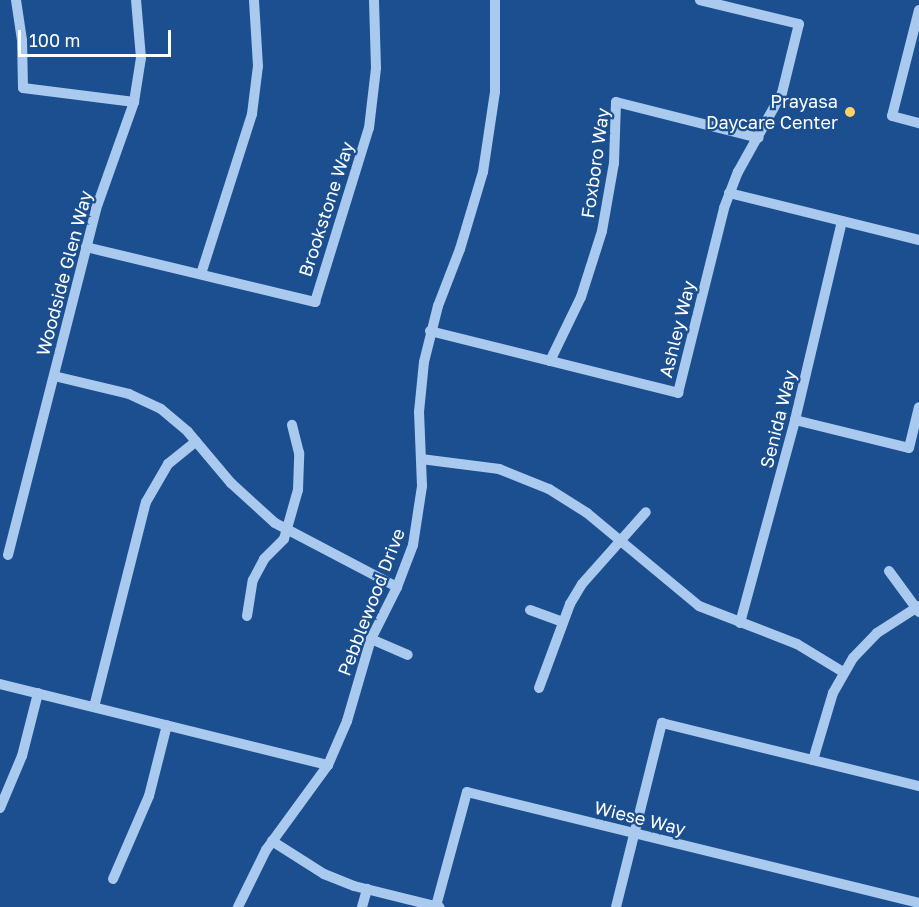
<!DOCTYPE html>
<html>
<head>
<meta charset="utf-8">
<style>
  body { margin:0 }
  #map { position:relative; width:919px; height:907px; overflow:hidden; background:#1b4f8f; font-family:"Golos Text",sans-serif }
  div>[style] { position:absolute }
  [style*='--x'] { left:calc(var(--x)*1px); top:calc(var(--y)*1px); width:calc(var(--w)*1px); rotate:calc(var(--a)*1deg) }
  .minor>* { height:10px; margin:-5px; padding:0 5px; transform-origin:5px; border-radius:5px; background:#a9c9ee }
  .dots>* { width:16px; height:16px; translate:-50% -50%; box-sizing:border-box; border:3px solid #1b4f8f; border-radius:50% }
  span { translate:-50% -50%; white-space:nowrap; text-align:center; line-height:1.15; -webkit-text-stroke:4.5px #1b4f8f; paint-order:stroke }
  .poi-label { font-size:18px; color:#fff }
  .right { translate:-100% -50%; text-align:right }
  .street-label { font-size:18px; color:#fff }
  .scale { position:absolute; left:18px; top:30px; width:153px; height:27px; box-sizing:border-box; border:3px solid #fff; border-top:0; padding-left:8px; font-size:18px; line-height:21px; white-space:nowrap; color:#fff; -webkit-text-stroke:4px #1b4f8f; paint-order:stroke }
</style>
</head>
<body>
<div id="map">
  <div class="minor">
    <div style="--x:16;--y:0;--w:40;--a:81.5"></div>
    <div style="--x:22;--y:40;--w:48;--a:88.8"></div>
    <div style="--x:23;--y:88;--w:112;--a:7.2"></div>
    <div style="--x:919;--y:10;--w:109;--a:104.3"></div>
    <div style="--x:892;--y:116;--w:28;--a:15"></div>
    <div style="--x:729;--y:193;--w:196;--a:13.9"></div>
    <div style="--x:86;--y:247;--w:236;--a:13.5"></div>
    <div style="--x:315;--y:302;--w:182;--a:-72.8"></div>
    <div style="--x:369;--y:128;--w:60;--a:-83.3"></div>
    <div style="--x:376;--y:68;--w:68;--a:-91.7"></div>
    <div style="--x:201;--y:274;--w:168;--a:-72.3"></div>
    <div style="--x:252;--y:114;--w:48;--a:-82.9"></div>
    <div style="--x:258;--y:66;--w:66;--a:-93.5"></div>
    <div style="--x:430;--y:331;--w:256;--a:14"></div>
    <div style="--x:678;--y:393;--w:191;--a:-76"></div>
    <div style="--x:724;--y:208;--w:39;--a:-69"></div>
    <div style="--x:738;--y:172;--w:90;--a:-60.9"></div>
    <div style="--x:782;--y:93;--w:71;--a:-76.2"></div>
    <div style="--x:799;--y:24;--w:102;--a:-166.4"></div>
    <div style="--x:550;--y:361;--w:71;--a:-64.2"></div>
    <div style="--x:581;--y:297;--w:69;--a:-72.3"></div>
    <div style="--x:602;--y:231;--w:69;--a:-80"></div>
    <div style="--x:614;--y:163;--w:61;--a:-88.1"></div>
    <div style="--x:616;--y:102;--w:147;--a:14.1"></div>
    <div style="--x:54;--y:376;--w:77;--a:13.5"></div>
    <div style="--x:129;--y:394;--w:35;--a:25"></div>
    <div style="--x:161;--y:409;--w:35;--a:40"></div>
    <div style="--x:188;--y:432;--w:67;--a:49.9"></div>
    <div style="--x:231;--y:483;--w:59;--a:42.3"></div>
    <div style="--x:275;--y:523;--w:138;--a:27.7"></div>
    <div style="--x:795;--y:420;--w:117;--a:13.8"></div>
    <div style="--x:909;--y:448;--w:42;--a:-76.3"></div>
    <div style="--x:421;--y:459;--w:79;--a:7.3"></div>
    <div style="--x:499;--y:469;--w:54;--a:21.8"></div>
    <div style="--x:549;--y:489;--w:45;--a:32.3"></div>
    <div style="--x:587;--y:513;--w:146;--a:39.7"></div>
    <div style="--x:699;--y:606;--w:105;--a:21.2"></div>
    <div style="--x:797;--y:644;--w:54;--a:31.3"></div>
    <div style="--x:8;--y:555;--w:357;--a:-75.7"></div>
    <div style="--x:96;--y:209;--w:114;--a:-70.4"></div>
    <div style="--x:134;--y:102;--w:45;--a:-81"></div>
    <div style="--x:141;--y:58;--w:58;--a:-94.9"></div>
    <div style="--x:889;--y:571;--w:51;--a:53.8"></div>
    <div style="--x:530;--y:610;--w:35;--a:20"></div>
    <div style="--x:247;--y:616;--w:36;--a:-81"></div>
    <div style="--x:253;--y:580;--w:24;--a:-62"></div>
    <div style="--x:264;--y:559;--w:28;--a:-45"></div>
    <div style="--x:284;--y:539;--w:51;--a:-74.1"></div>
    <div style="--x:298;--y:490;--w:37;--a:-88"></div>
    <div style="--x:299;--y:453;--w:29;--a:-104"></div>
    <div style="--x:740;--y:623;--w:210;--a:-74.8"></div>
    <div style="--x:795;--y:420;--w:204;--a:-76.7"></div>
    <div style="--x:371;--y:639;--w:40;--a:23.4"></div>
    <div style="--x:0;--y:684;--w:338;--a:13.9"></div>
    <div style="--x:539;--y:688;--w:90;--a:-69.7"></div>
    <div style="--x:570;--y:604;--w:23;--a:-59"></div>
    <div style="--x:582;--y:584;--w:96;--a:-48.4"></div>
    <div style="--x:94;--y:707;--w:211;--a:-75.8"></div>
    <div style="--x:146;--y:502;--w:44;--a:-59.9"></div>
    <div style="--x:168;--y:464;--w:36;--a:-39"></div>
    <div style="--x:813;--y:760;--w:70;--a:-73.4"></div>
    <div style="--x:833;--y:693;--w:40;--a:-60.3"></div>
    <div style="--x:853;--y:658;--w:35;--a:-46"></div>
    <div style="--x:877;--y:633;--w:50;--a:-32.7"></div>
    <div style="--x:0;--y:808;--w:56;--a:-67.1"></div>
    <div style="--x:22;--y:756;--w:65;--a:-75.7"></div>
    <div style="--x:272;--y:841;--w:62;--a:32.4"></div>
    <div style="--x:324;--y:874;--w:32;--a:22"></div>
    <div style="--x:354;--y:886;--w:88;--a:13.9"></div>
    <div style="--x:113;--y:879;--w:90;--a:-66.6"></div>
    <div style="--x:149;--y:796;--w:73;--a:-75.8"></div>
    <div style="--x:436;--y:906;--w:118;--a:-74.8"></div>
    <div style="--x:467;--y:792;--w:465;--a:13.8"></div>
    <div style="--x:238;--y:907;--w:64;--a:-63.8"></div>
    <div style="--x:266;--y:850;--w:105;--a:-53.9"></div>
    <div style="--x:328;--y:765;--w:48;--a:-66.6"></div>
    <div style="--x:347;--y:721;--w:85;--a:-73.7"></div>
    <div style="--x:371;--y:639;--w:58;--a:-63.4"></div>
    <div style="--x:397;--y:587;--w:45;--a:-69.1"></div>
    <div style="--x:413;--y:545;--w:60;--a:-81.3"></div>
    <div style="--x:422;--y:486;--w:74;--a:-92.3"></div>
    <div style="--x:419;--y:412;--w:50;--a:-84.3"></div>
    <div style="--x:424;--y:362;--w:58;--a:-76"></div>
    <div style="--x:438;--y:306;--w:61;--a:-68.9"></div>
    <div style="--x:460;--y:249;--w:80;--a:-73.4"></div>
    <div style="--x:483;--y:172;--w:81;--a:-81.5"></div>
    <div style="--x:495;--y:92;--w:92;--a:-90"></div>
    <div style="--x:362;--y:907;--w:19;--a:-74"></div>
    <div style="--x:616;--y:907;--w:190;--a:-76"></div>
    <div style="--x:662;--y:723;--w:265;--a:13.8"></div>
  </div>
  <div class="dots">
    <div style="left:850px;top:112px;background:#ffd166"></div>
  </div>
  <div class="poi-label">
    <span class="right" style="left:838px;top:112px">Prayasa<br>Daycare Center</span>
  </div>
  <div class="street-label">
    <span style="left:595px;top:163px;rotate:-82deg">Foxboro Way</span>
    <span style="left:326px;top:209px;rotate:-72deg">Brookstone Way</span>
    <span style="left:64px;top:273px;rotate:-75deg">Woodside Glen Way</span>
    <span style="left:677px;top:329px;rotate:-76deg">Ashley Way</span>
    <span style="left:778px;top:419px;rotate:-76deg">Senida Way</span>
    <span style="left:371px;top:602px;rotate:-69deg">Pebblewood Drive</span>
    <span style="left:640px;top:818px;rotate:14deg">Wiese Way</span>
  </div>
  <div class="scale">100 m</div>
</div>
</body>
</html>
